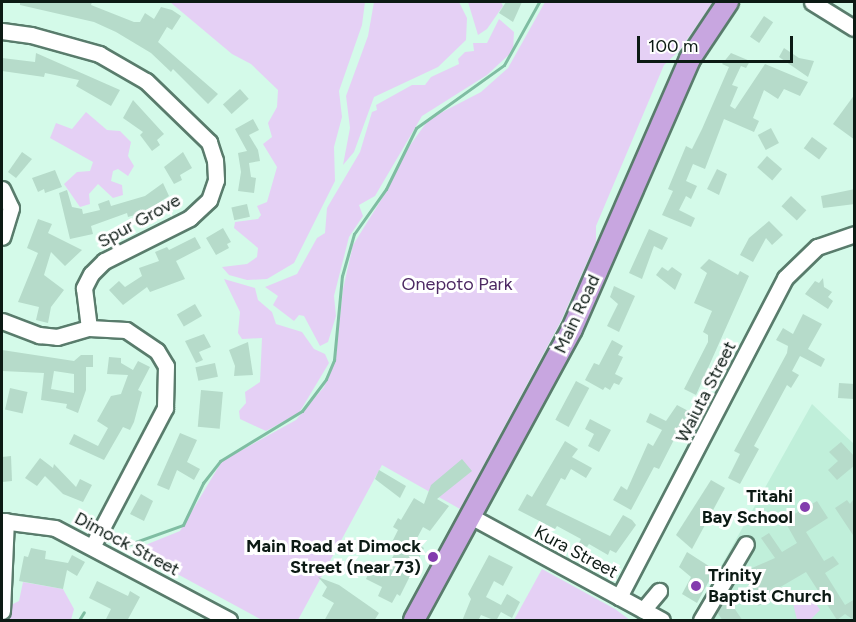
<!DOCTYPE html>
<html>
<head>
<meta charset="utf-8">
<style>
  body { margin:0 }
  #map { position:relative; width:856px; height:622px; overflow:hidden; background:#d4fae9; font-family:Figtree,sans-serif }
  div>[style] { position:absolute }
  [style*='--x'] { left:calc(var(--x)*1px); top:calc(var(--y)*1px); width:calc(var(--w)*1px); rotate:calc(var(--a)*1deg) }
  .built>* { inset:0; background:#c0efda }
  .green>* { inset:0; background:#e5d0f5 }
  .stream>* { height:3px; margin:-1.5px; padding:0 1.5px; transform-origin:1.5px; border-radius:1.5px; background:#7fbda2 }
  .building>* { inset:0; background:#b6dbca; transform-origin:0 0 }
  .roads { filter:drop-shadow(2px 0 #597c6c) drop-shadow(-2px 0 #597c6c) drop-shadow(0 2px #597c6c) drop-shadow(0 -2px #597c6c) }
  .minor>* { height:15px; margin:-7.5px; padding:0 7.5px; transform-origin:7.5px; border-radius:7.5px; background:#fff }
  .major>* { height:20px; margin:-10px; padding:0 10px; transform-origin:10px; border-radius:10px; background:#c8a6e0 }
  .dots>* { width:16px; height:16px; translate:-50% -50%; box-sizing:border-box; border:3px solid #fff; border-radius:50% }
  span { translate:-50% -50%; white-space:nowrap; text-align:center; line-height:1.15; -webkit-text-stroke:6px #fff; paint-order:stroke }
  .street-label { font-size:18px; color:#0c1a14 }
  .park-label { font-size:18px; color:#4d2963 }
  .poi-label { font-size:18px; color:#0c1a14; font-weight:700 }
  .right { translate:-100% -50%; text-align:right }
  .left { translate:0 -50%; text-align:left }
  .frame { position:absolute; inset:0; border:3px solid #0c1a14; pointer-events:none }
  .scale { position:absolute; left:637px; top:36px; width:156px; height:27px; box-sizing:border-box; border:3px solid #0c1a14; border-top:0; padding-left:8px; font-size:18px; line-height:21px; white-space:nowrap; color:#0c1a14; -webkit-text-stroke:4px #fff; paint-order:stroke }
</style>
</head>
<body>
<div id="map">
  <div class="built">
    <div style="clip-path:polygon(812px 404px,854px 444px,854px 620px,699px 620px,693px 616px)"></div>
  </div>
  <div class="green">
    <div style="clip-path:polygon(170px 2px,365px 2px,362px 25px,339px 91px,342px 117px,334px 147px,335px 181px,294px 263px,267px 279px,247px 280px,229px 275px,222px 267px,247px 264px,257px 257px,258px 248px,234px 228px,235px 222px,258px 219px,261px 215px,257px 206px,267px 202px,277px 167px,263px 144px,272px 137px,268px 123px,277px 107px,278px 90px,251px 64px,232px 54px)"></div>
    <div style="clip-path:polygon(374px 2px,459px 2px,467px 18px,466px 40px,438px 67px,374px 97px,354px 152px,343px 165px,350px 128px,346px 96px,368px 36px)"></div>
    <div style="clip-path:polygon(468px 2px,501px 2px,503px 6px,487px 29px,478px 35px)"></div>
    <div style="clip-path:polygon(545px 2px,713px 2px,679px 51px,664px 65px,596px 226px,596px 242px,561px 321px,460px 509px,382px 465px,298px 620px,262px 620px,133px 550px,180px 531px,222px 461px,296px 420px,324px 387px,336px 354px,343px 289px,353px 245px,386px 192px,403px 155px,429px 119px,481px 92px,508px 68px)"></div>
    <div style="clip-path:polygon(499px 19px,514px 32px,513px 51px,487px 75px,422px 116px,375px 196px,359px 205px,363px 216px,349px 237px,334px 296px,336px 316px,328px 342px,320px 346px,304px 316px,299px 315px,294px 321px,273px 305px,278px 296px,265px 287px,297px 274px,317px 238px,325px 233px,327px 208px,360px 152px,372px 112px,377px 110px,376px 105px,412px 85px,425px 85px,431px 77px,459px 64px,458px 59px,465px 52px,474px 51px,473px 43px,487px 43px)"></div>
    <div style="clip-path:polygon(86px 112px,107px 130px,120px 131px,131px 142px,128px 156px,134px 166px,128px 176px,118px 169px,113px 171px,111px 181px,122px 185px,123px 195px,113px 198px,98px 184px,89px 194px,90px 204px,80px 207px,64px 184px,77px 172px,90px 171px,93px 162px,50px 138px,56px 123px,72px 129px)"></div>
    <div style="clip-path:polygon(224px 279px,255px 288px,258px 300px,272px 312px,276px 324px,302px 332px,314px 349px,325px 354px,329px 363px,299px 413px,266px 431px,240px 419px,239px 411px,246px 403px,245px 392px,260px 382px,262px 338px,242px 339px,238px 333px,240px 312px)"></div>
    <div style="clip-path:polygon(542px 569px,615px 609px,630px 620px,514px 620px)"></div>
    <div style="clip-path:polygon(23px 582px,63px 589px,74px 609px,71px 620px,7px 620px,11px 605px,19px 601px)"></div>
    <div style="clip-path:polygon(799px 595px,813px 599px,820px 610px,810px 620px,797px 620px,793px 603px)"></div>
  </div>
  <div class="stream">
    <div style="--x:127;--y:545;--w:59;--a:-19.7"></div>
    <div style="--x:183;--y:525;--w:47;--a:-64.5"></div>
    <div style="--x:203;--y:483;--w:28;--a:-52"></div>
    <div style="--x:220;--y:461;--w:96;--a:-31.4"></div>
    <div style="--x:302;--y:411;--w:40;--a:-53"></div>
    <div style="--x:326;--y:379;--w:21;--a:-67"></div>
    <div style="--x:334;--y:360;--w:84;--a:-84.6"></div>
    <div style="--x:342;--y:276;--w:44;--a:-74.1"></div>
    <div style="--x:354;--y:234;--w:55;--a:-54.6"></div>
    <div style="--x:386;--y:189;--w:68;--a:-63.8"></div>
    <div style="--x:416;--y:128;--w:108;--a:-35.6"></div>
    <div style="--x:504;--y:65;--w:72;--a:-60.9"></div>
    <div style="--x:79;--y:620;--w:9;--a:-58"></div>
  </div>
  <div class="building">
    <div style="clip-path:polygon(20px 2px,92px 2px,91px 5px,134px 22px,140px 22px,145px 13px,154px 19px,161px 7px,172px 10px,181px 16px,172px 30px,167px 27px,158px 42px,218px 94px,208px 104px,173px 69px,171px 72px,151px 53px,116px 32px,94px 22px,20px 5px)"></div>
    <div style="clip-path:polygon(506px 2px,522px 2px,513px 22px,499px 13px)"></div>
    <div style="left:764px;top:16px;width:11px;height:25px;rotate:34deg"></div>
    <div style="clip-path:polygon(784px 48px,799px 58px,814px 61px,808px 77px,779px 57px)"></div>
    <div style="clip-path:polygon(36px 53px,120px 90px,111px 106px,76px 86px,79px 80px,45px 73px,44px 77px,2px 71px,2px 58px,35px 62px)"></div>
    <div style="clip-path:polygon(731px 53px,750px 61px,746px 68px,741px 66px,732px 85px,738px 87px,730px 106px,735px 109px,765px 64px,808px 82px,800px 96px,784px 89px,778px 99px,764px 90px,753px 118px,759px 121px,754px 132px,724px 119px,705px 169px,693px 164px,686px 181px,697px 186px,691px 199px,686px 196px,679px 210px,695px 218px,691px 227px,662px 215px,673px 191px,668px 189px,686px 146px,692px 149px,702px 129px,729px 67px,722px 64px)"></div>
    <div style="left:240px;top:89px;width:13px;height:23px;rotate:48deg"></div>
    <div style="clip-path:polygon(855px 94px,855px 140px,833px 124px)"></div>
    <div style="clip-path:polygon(133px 100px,164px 134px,157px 140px,160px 145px,152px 151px,140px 135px,143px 132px,123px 118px)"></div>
    <div style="clip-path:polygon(253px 119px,259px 130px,249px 135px,258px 150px,260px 161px,249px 163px,251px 177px,256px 178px,254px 193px,238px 191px,241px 172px,238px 153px,247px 151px,235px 129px)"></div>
    <div style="left:771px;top:128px;width:17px;height:15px;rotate:62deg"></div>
    <div style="left:812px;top:137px;width:19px;height:14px;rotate:36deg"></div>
    <div style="clip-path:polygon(22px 152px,32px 159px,16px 178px,8px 172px)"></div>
    <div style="clip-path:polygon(183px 152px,192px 168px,180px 175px,182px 180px,174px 184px,164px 167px)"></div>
    <div style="left:767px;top:156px;width:20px;height:15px;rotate:41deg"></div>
    <div style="clip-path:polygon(717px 169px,727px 174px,719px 195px,707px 189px)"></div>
    <div style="clip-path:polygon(55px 170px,62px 187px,45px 193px,44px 189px,38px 192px,32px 178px)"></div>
    <div style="clip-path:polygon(163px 183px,169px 196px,145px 212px,128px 217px,127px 213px,91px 226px,93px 234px,70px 239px,59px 193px,67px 190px,72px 207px,82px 209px,83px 214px,100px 210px,98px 204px,109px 200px,111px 206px,145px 196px)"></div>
    <div style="clip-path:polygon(855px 189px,855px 204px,823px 208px,821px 196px)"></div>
    <div style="left:791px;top:196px;width:21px;height:14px;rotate:43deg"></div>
    <div style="left:247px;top:204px;width:13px;height:16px;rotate:77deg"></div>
    <div style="clip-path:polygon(38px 219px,52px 224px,48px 233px,82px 250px,65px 266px,51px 252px,44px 275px,64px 290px,51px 307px,48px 323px,36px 320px,39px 307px,18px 302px,38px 253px,27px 248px)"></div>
    <div style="clip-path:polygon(769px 221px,783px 235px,772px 245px,766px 238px,753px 262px,740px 255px,749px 238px)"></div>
    <div style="clip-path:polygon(223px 228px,231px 242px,227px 244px,229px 248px,216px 255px,206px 238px)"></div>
    <div style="clip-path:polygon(649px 229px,668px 238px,662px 250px,654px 246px,642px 279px,629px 273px)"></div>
    <div style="clip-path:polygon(195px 237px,201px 248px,176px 261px,185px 279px,150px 292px,147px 287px,123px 305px,109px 290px,119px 281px,125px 287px,142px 276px,139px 268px,159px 261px,155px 252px,167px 247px,169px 250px)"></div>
    <div style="clip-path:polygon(709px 259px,738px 275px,740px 271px,749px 276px,696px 395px,684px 389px,708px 342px,708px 335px,703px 332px,712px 311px,694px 303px,707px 273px,700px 268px)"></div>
    <div style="clip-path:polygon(662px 267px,668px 271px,672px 267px,682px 274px,675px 290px,656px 275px)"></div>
    <div style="clip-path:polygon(823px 278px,824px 287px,832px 292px,828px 297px,833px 301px,828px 309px,805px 294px,815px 281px,819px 283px)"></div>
    <div style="clip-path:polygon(614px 286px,635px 296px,619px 332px,607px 326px,618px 304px,610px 297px)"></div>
    <div style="left:195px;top:304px;width:14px;height:21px;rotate:60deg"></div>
    <div style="clip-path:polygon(803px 314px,822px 324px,808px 349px,825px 359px,821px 367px,800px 356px,792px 371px,799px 375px,791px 388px,787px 385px,754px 446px,759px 449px,740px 484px,728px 478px,740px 454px,734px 451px,787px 353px,788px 346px,776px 340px,783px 328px,793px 334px)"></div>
    <div style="clip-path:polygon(204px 334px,211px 347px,199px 352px,203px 360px,196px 363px,185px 341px)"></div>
    <div style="clip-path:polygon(612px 340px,623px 346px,618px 355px,623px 357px,615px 374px,623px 378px,619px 385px,614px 383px,610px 390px,605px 387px,603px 390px,585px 380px,594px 363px,599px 365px)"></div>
    <div style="clip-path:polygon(248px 342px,253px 375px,234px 376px,235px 366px,229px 350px)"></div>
    <div style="clip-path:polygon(evenodd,2px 350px,74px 361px,81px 355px,93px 355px,93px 367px,86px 367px,86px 390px,78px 413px,66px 408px,67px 404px,41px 400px,44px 373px,2px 371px,2px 350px,54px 371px,74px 374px,74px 393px,51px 389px,54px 371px)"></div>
    <div style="clip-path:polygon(109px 357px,121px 358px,121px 363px,133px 370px,138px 361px,150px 367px,138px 390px,142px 392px,134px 422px,130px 430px,123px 427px,104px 460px,69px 444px,74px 434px,98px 446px,108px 428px,97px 421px,111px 396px,121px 394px,128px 375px,107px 374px)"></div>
    <div style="left:215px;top:363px;width:14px;height:20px;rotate:78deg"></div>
    <div style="left:576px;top:381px;width:15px;height:44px;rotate:28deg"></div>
    <div style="left:839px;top:383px;width:16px;height:15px;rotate:4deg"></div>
    <div style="left:10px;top:388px;width:18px;height:22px;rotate:13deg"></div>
    <div style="left:201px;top:390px;width:22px;height:37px;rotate:5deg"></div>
    <div style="clip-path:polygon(677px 405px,694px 414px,686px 427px,682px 424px,659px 469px,654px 467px,631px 510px,613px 500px,621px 486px,627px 490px,648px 443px,653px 446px,662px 430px,646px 422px,650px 413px,666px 421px)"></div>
    <div style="clip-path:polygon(590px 419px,611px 430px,599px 452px,588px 446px,594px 434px,585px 429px)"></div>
    <div style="clip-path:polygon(180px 433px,197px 440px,187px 462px,200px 469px,194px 480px,177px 470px,169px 490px,157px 485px)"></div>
    <div style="clip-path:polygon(565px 441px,578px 449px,572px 457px,592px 468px,586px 478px,571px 469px,565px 480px,561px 478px,546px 505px,610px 536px,623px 515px,632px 520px,636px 525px,616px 553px,610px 550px,608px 555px,589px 544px,587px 547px,579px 543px,581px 539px,557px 526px,555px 529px,518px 510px,527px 494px,532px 497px)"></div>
    <div style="clip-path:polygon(841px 442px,855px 457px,855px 465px,837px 480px,828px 470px,838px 461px,829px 452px)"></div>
    <div style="clip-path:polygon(11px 456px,12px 481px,2px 482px,2px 457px)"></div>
    <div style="clip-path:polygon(40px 458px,53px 468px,54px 464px,76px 487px,80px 479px,92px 485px,83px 502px,63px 494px,45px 476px,37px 486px,25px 478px)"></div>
    <div style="clip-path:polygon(462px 459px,472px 471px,437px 499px,449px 506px,430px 531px,423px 527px,415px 542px,424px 548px,400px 596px,397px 594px,392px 603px,378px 596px,382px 587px,366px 579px,370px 570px,382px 577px,398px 547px,392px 542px,398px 530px,393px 527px,398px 518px,401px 520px,414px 498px,424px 504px,431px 485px)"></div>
    <div style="clip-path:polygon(379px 470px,406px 486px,400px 498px,375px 479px)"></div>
    <div style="clip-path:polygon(711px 480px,725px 488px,692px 549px,676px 535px)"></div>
    <div style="clip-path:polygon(141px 494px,153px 501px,144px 521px,130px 514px)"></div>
    <div style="clip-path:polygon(855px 497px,855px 538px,835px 508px,847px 500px,850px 504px)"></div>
    <div style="clip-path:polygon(817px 501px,828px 518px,806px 532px,824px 561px,833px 556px,839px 564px,825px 573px,845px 605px,855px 599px,855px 621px,845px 614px,837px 620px,806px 572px,777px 589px,780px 596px,758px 606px,743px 572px,775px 558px,761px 538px,769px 533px,782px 552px,797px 543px,784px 520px)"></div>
    <div style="clip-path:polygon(31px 548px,46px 551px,45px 559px,68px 563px,72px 555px,85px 562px,77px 576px,67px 570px,63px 589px,19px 581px,24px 556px,28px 557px)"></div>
    <div style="clip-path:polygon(687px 552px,715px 570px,697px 603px,682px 594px,691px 577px,679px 567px)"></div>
    <div style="clip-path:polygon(489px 555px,513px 567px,503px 586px,494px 581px,486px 597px,501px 605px,507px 594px,520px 602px,512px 618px,501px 612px,496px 621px,481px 615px,478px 621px,462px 621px,471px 599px,468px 594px)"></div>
    <div style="clip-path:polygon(318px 577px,339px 585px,379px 613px,374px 621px,324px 621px,334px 603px,322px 596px,327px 587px)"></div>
    <div style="clip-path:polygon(97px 581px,128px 596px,130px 591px,140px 597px,127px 621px,105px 621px,111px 609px,89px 598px)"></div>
    <div style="clip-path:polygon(724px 600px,727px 605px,730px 602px,743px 621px,723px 621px,717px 612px)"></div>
  </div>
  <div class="roads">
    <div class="minor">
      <div style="--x:812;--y:2;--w:49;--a:31.8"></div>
      <div style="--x:2;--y:31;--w:29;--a:8"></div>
      <div style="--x:31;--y:35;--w:71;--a:15.6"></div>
      <div style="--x:99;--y:54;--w:54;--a:29.9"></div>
      <div style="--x:146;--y:81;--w:88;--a:44.1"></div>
      <div style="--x:209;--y:142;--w:19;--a:72"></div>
      <div style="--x:215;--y:160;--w:20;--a:87"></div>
      <div style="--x:216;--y:180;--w:21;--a:109"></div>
      <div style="--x:209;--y:200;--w:26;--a:137"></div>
      <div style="--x:190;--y:218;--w:96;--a:153.4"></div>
      <div style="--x:104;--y:261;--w:18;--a:135"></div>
      <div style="--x:91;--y:274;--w:16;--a:117"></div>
      <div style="--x:84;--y:288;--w:40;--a:82.9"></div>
      <div style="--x:2;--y:189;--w:21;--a:65"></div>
      <div style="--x:11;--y:208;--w:30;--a:107"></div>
      <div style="--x:2;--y:321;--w:40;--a:21"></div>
      <div style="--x:39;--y:335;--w:18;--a:6"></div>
      <div style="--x:57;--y:337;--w:33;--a:-16"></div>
      <div style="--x:89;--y:328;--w:37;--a:3"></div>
      <div style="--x:126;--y:330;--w:37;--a:34"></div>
      <div style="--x:157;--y:351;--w:17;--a:59"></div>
      <div style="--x:166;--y:366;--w:42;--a:91.4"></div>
      <div style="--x:165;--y:408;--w:155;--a:117.7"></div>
      <div style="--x:472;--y:517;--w:216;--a:28.5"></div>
      <div style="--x:2;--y:521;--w:53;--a:7.5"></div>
      <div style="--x:55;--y:528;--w:197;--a:27.9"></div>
      <div style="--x:619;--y:597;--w:360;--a:-62.5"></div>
      <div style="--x:785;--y:278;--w:45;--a:-44.1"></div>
      <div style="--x:817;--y:247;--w:39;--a:-19"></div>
      <div style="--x:643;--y:610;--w:25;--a:-50"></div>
      <div style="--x:2;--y:611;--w:90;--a:-87.5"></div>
      <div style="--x:701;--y:620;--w:88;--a:-59.4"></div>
    </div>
    <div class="major">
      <div style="--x:414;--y:620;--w:331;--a:-61.5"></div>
      <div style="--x:572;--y:329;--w:295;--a:-66.4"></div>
      <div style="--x:690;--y:59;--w:69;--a:-56.3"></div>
    </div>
  </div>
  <div class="dots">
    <div style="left:805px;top:507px;background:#833bad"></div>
    <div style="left:433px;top:557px;background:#833bad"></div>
    <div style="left:696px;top:586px;background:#833bad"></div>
  </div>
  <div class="street-label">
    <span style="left:139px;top:221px;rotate:-29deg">Spur Grove</span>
    <span style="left:577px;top:314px;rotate:-65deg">Main Road</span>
    <span style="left:706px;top:392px;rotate:-63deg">Waiuta Street</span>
    <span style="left:127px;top:544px;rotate:28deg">Dimock Street</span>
    <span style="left:576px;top:552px;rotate:28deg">Kura Street</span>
  </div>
  <div class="park-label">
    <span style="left:457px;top:284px">Onepoto Park</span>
  </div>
  <div class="poi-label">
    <span class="right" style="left:793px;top:507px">Titahi<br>Bay School</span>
    <span class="right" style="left:421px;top:557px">Main Road at Dimock<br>Street (near 73)</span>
    <span class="left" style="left:708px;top:586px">Trinity<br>Baptist Church</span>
  </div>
  <div class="frame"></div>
  <div class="scale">100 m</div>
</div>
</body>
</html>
